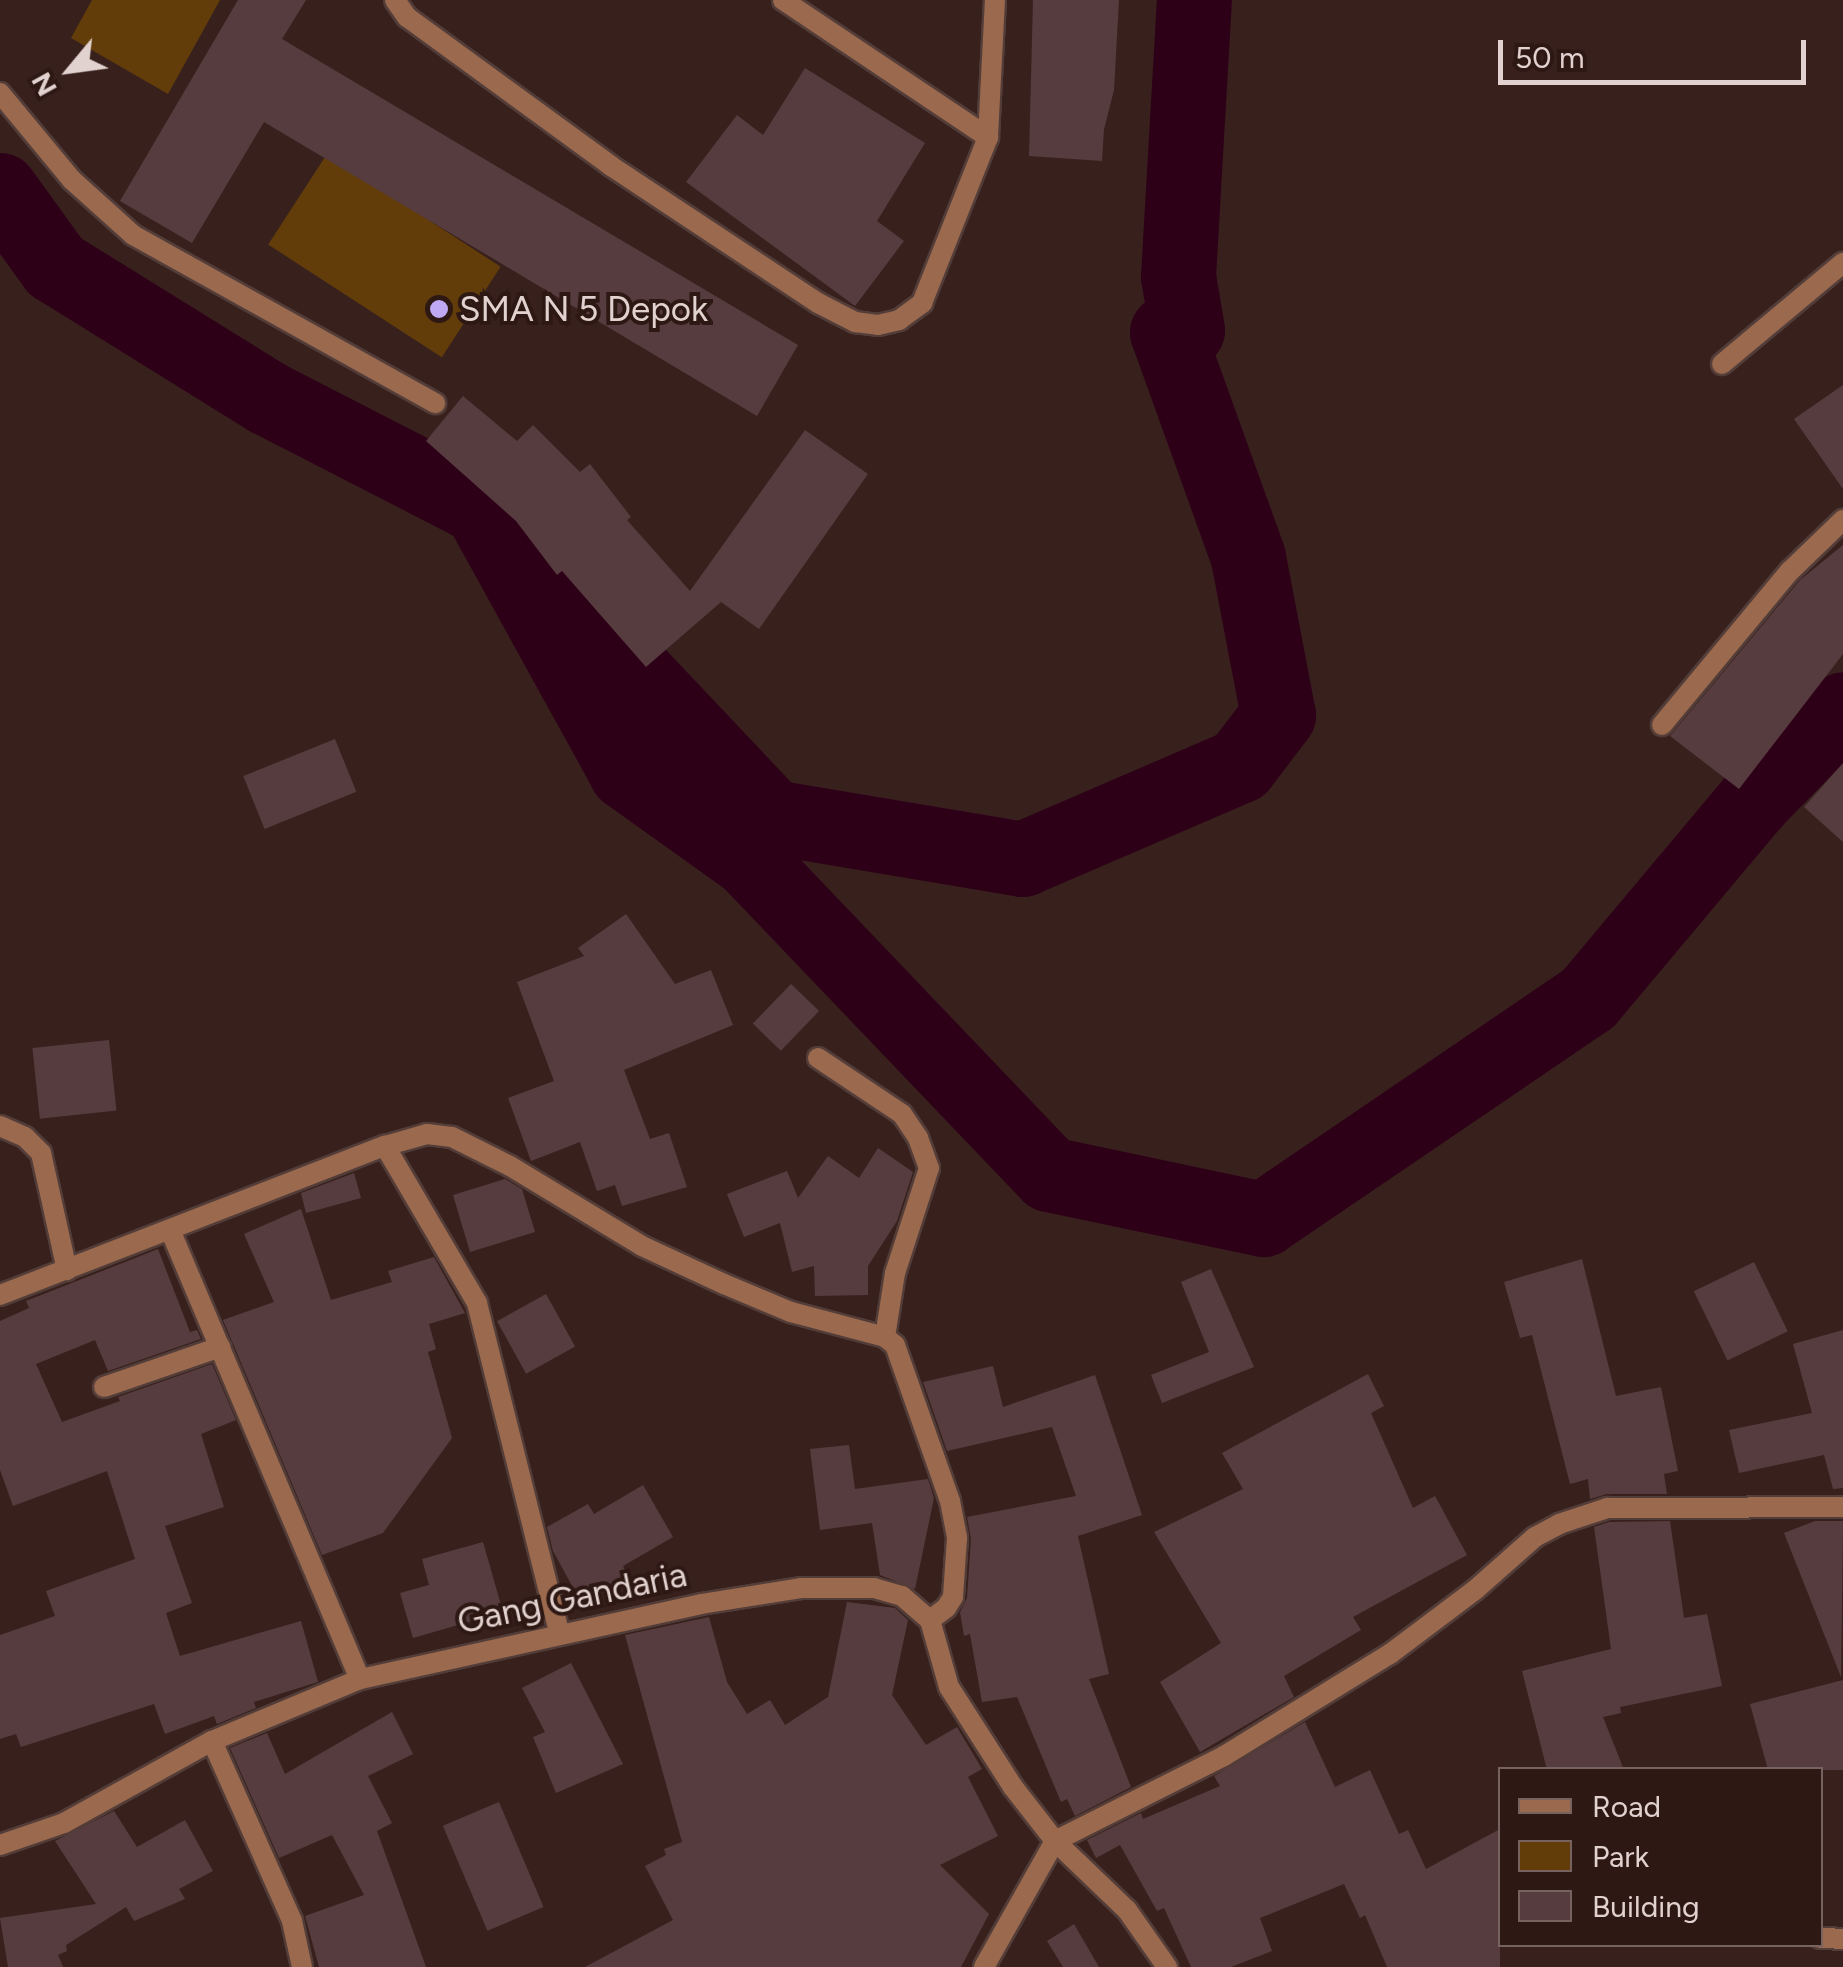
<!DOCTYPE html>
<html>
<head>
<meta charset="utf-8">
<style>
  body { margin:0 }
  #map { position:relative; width:1843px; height:1967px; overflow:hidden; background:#38211d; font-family:Figtree,sans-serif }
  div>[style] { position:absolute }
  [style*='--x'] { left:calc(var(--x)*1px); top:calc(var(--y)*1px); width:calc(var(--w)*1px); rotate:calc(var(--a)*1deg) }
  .green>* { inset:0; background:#623d0a; transform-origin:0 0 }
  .river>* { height:75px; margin:-37.5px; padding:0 37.5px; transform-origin:37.5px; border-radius:37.5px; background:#2e0018 }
  .building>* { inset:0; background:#563c3f; transform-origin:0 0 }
  .roads { filter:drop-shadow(2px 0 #533d39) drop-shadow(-2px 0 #533d39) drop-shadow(0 2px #533d39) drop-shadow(0 -2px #533d39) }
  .minor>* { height:20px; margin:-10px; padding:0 10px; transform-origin:10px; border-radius:10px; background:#9b694d }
  .dots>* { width:28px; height:28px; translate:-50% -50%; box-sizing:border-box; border:5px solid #2e1814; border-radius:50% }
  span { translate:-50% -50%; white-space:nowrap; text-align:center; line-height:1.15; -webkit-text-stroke:8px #2e1814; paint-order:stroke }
  .poi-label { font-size:35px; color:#e2d2cf }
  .left { translate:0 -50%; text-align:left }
  .street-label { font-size:35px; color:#e2d2cf }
  .legend { position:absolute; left:1498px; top:1767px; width:325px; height:180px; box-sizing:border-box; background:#2e1814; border:2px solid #76625f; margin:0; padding:12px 18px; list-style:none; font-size:30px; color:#e2d2cf }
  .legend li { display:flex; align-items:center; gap:20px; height:50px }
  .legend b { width:50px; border:2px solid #76625f }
  .north { position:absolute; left:20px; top:20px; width:100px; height:100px; -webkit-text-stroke:8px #2e1814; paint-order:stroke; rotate:241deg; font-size:28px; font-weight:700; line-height:40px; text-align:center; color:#e2d2cf }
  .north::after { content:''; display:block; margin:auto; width:35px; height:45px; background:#e2d2cf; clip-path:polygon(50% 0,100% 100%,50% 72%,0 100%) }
  .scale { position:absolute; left:1498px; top:40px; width:308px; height:45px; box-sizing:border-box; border:5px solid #e2d2cf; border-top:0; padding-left:12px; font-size:30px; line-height:35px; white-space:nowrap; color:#e2d2cf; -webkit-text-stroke:8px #2e1814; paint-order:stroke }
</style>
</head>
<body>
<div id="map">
  <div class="green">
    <div style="clip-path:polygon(92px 0,220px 0,168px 94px,71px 38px)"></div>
    <div style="left:327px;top:154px;width:207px;height:108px;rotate:33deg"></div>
  </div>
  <div class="river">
    <div style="--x:0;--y:190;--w:94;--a:54.1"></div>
    <div style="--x:55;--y:266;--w:251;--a:31.8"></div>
    <div style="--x:268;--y:398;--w:238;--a:27.2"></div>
    <div style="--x:480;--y:507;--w:303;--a:61.1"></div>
    <div style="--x:626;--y:772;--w:150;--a:35.5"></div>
    <div style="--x:748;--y:859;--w:436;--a:46.3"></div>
    <div style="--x:1049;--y:1174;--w:219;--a:11.9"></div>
    <div style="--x:1263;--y:1219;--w:393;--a:-34.2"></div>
    <div style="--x:1588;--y:998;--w:258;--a:-50"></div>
    <div style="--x:1754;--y:800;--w:127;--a:-45.6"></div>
    <div style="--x:552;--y:584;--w:320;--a:46.6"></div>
    <div style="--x:772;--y:817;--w:254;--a:9.5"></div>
    <div style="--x:1022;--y:859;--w:237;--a:-23.3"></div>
    <div style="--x:1240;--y:765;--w:63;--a:-52.8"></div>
    <div style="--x:1278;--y:715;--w:161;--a:-100.8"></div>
    <div style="--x:1248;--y:557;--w:239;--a:-109.8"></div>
    <div style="--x:1167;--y:332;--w:20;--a:-6"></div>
    <div style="--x:1187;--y:330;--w:55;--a:-99.5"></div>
    <div style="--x:1178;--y:276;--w:276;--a:-86.7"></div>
  </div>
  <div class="building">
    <div style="clip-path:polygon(238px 0,306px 0,282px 39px,798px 345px,757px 416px,264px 122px,192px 243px,120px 201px)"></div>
    <div style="clip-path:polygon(1033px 0,1119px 0,1114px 90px,1104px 129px,1102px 161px,1029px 156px)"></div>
    <div style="clip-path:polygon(805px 68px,925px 143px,877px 221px,904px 241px,855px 306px,686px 182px,737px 115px,763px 135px)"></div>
    <div style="clip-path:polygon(1843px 385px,1843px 489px,1794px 419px)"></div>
    <div style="clip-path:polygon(463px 396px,517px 441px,533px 425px,580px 472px,590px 464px,631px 517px,627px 520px,690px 591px,805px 430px,868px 474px,759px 629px,721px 602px,646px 667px,562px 571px,557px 575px,516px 521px,426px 441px)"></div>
    <div style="clip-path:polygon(1843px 545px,1843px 654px,1739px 789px,1670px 736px,1800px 580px)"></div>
    <div style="left:335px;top:739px;width:57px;height:99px;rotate:68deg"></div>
    <div style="clip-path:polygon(1843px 763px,1843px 842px,1804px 807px)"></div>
    <div style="clip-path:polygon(626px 914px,675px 984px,711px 970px,733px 1025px,624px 1070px,650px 1139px,669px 1133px,687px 1187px,622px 1206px,615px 1185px,597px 1191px,580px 1142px,531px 1161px,508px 1098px,554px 1081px,517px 982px,584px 956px,578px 948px)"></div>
    <div style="left:791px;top:984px;width:39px;height:55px;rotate:44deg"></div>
    <div style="left:109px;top:1040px;width:71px;height:77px;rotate:84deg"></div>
    <div style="clip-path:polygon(878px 1148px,913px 1172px,897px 1221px,868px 1266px,868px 1295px,815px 1296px,814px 1266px,792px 1272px,780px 1223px,744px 1237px,727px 1194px,787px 1171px,798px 1198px,828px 1156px,859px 1178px)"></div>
    <div style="clip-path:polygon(354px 1173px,361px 1198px,306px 1213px,301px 1193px)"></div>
    <div style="clip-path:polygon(505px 1179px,522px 1189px,535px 1232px,470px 1252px,453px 1195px)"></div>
    <div style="clip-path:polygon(301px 1209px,331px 1300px,392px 1282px,388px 1271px,434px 1257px,465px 1313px,429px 1324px,436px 1349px,428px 1352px,452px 1438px,383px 1533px,322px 1555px,223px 1320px,274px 1302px,244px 1234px)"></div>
    <div style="clip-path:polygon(158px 1249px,190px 1332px,197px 1330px,201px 1339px,108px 1371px,95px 1340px,36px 1364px,62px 1422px,120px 1401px,118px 1397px,212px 1364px,236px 1420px,201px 1434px,224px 1507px,165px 1526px,192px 1603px,166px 1613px,180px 1656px,301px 1621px,318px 1682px,254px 1702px,256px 1708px,217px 1724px,214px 1716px,165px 1734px,154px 1704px,21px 1747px,16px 1734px,0 1739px,0 1635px,55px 1616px,46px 1591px,135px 1559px,107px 1471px,13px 1506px,0 1470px,0 1321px,29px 1308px,26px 1301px)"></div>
    <div style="clip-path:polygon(1582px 1259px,1616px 1396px,1661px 1387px,1678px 1471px,1664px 1474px,1667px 1494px,1607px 1494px,1590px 1499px,1588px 1479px,1570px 1484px,1532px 1335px,1520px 1338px,1504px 1282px)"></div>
    <div style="left:1754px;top:1262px;width:77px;height:67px;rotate:64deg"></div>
    <div style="clip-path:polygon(1211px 1269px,1254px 1367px,1162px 1403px,1151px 1375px,1209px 1352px,1181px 1282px)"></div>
    <div style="left:546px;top:1294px;width:60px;height:56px;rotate:61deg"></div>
    <div style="clip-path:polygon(1843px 1330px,1843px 1488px,1833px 1489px,1824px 1455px,1739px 1473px,1729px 1430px,1812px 1413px,1793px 1344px)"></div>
    <div style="clip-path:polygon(993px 1366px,1003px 1407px,1095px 1375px,1142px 1515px,1078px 1536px,1109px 1674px,1089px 1679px,1131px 1787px,1075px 1816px,1067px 1799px,1061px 1802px,1017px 1697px,982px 1702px,970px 1634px,964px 1636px,960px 1612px,967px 1598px,971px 1539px,967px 1517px,1076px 1496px,1052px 1427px,947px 1451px,923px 1382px)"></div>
    <div style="clip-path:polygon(1368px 1374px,1384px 1406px,1371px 1413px,1413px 1508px,1435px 1496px,1467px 1555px,1353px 1617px,1361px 1630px,1284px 1676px,1294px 1697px,1200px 1752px,1160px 1682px,1221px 1643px,1154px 1532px,1243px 1489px,1222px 1453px)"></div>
    <div style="clip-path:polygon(849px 1445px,855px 1489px,928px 1479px,934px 1498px,915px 1589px,880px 1575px,872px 1523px,820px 1530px,810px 1449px)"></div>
    <div style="clip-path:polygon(643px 1485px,673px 1537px,623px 1566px,629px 1578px,582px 1604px,553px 1551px,547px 1527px,588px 1504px,594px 1514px)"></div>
    <div style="clip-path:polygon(1670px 1521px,1684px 1618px,1707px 1614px,1722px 1686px,1620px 1707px,1621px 1713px,1603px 1717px,1624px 1770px,1547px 1770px,1522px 1671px,1611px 1649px,1594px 1527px,1609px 1522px)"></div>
    <div style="clip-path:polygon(1815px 1521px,1843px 1521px,1841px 1677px,1784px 1533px)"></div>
    <div style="clip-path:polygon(483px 1542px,503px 1612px,413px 1638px,400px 1593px,429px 1585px,422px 1559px)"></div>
    <div style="clip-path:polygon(847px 1602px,895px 1608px,908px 1620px,892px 1695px,926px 1745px,957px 1727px,982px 1769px,968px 1777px,998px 1836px,940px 1865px,989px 1914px,961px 1967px,585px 1967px,673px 1920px,645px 1866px,666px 1855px,664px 1849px,682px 1842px,625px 1635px,709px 1617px,727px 1682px,747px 1714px,770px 1700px,785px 1725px,828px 1697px)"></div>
    <div style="clip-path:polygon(571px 1663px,623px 1764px,556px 1793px,533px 1737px,545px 1732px,522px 1688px)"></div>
    <div style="clip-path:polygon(1843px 1680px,1843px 1770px,1768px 1770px,1750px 1704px)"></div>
    <div style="clip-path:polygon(392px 1712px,413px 1754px,368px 1776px,392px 1823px,377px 1831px,426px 1967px,319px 1967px,305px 1916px,364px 1895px,332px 1835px,279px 1858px,230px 1748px,267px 1733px,285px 1774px)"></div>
    <div style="clip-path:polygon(1305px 1722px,1335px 1787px,1370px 1770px,1399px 1834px,1408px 1830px,1426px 1869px,1500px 1829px,1500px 1967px,1387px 1967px,1365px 1915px,1360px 1918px,1344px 1884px,1260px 1918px,1272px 1951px,1231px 1967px,1191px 1967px,1164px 1908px,1157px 1911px,1120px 1845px,1096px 1858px,1087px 1840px,1141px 1813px,1143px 1819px,1220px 1786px,1214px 1776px)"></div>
    <div style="left:499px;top:1802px;width:114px;height:61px;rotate:67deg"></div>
    <div style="clip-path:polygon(114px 1811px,137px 1847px,185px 1820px,213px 1871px,179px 1889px,185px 1899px,134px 1921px,126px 1907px,66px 1945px,67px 1951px,58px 1955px,63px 1967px,8px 1967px,0 1918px,96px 1904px,55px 1841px)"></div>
    <div style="clip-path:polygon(1074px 1924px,1099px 1967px,1063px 1967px,1047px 1941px)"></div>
  </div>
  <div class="roads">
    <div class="minor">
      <div style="--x:395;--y:0;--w:21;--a:55"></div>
      <div style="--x:407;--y:17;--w:253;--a:36.1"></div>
      <div style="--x:611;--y:166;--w:248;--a:33.5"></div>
      <div style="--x:818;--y:303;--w:42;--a:27.2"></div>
      <div style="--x:855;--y:322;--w:23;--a:7"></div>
      <div style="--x:878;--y:325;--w:22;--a:-13"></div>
      <div style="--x:899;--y:320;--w:29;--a:-36"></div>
      <div style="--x:922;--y:303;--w:179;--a:-68.3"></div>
      <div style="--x:988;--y:137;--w:137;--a:-87.1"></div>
      <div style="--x:783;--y:0;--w:247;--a:33.8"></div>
      <div style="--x:0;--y:93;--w:113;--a:50.4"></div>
      <div style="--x:72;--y:180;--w:82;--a:42"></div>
      <div style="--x:133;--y:235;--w:346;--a:29.1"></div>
      <div style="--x:1722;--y:364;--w:158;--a:-39.9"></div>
      <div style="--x:1662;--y:725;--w:200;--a:-50.3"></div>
      <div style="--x:1790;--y:571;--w:74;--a:-43.9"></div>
      <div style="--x:818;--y:1058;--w:101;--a:33.7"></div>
      <div style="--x:902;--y:1114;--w:29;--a:56"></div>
      <div style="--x:918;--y:1138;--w:32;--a:70"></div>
      <div style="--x:929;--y:1168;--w:110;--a:107.9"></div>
      <div style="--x:895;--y:1273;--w:65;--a:98.9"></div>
      <div style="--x:0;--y:1126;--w:27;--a:24"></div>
      <div style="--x:25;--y:1137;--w:23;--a:45"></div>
      <div style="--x:41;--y:1153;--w:120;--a:77.5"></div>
      <div style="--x:385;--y:1146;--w:182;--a:59.6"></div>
      <div style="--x:477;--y:1303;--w:340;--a:76"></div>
      <div style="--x:171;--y:1232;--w:485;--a:67.1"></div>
      <div style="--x:0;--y:1295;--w:413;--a:-21.2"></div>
      <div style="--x:385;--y:1146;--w:44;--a:-15.9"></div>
      <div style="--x:427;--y:1134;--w:25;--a:7"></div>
      <div style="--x:452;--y:1137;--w:65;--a:26.6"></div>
      <div style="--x:510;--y:1166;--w:154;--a:31.2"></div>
      <div style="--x:642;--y:1246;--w:90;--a:24.9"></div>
      <div style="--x:724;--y:1284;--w:73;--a:22.7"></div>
      <div style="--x:791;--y:1312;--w:97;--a:14.9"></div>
      <div style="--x:885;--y:1337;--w:13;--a:39"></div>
      <div style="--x:895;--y:1345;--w:165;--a:70.6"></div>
      <div style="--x:950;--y:1501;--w:38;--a:79"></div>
      <div style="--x:957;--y:1538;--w:59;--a:93.9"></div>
      <div style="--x:953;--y:1597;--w:13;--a:122"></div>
      <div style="--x:946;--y:1608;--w:20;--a:143"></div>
      <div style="--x:104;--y:1387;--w:123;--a:-19"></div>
      <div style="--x:212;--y:1741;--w:197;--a:66"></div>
      <div style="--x:292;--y:1921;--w:47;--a:77.7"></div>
      <div style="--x:0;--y:1845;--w:68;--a:-19"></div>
      <div style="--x:64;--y:1823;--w:169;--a:-29"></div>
      <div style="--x:212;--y:1741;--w:160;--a:-22.7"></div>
      <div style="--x:360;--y:1679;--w:349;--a:-12.4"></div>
      <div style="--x:701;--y:1604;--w:101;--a:-9.1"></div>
      <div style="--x:801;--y:1588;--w:73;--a:0"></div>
      <div style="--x:874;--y:1588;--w:29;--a:16"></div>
      <div style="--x:902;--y:1596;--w:37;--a:41"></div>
      <div style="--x:930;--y:1620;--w:70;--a:74.2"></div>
      <div style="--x:949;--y:1687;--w:119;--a:57.4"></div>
      <div style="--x:1013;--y:1787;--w:68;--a:52.1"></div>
      <div style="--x:1055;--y:1841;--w:100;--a:43.8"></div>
      <div style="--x:1127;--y:1910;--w:70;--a:54.9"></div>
      <div style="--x:1820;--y:1938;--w:23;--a:2"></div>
      <div style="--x:984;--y:1967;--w:145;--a:-60.6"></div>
      <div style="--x:1055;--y:1841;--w:189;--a:-26.7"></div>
      <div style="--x:1224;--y:1756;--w:195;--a:-31.6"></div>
      <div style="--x:1390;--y:1654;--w:106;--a:-37"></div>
      <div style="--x:1475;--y:1590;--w:80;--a:-41.5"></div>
      <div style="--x:1535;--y:1537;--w:27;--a:-28"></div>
      <div style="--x:1559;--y:1524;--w:51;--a:-18.4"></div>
      <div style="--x:1607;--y:1508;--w:236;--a:-0.2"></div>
    </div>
  </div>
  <div class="dots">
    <div style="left:439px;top:309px;background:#bfa9f4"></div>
  </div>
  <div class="poi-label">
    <span class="left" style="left:459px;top:309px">SMA N 5 Depok</span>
  </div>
  <div class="street-label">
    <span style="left:572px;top:1598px;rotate:-12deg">Gang Gandaria</span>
  </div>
  <ul class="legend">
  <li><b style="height:12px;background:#9b694d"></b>Road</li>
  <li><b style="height:28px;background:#623d0a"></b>Park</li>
  <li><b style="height:28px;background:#563c3f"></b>Building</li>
  </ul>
  <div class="north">N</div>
  <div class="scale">50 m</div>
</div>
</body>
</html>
